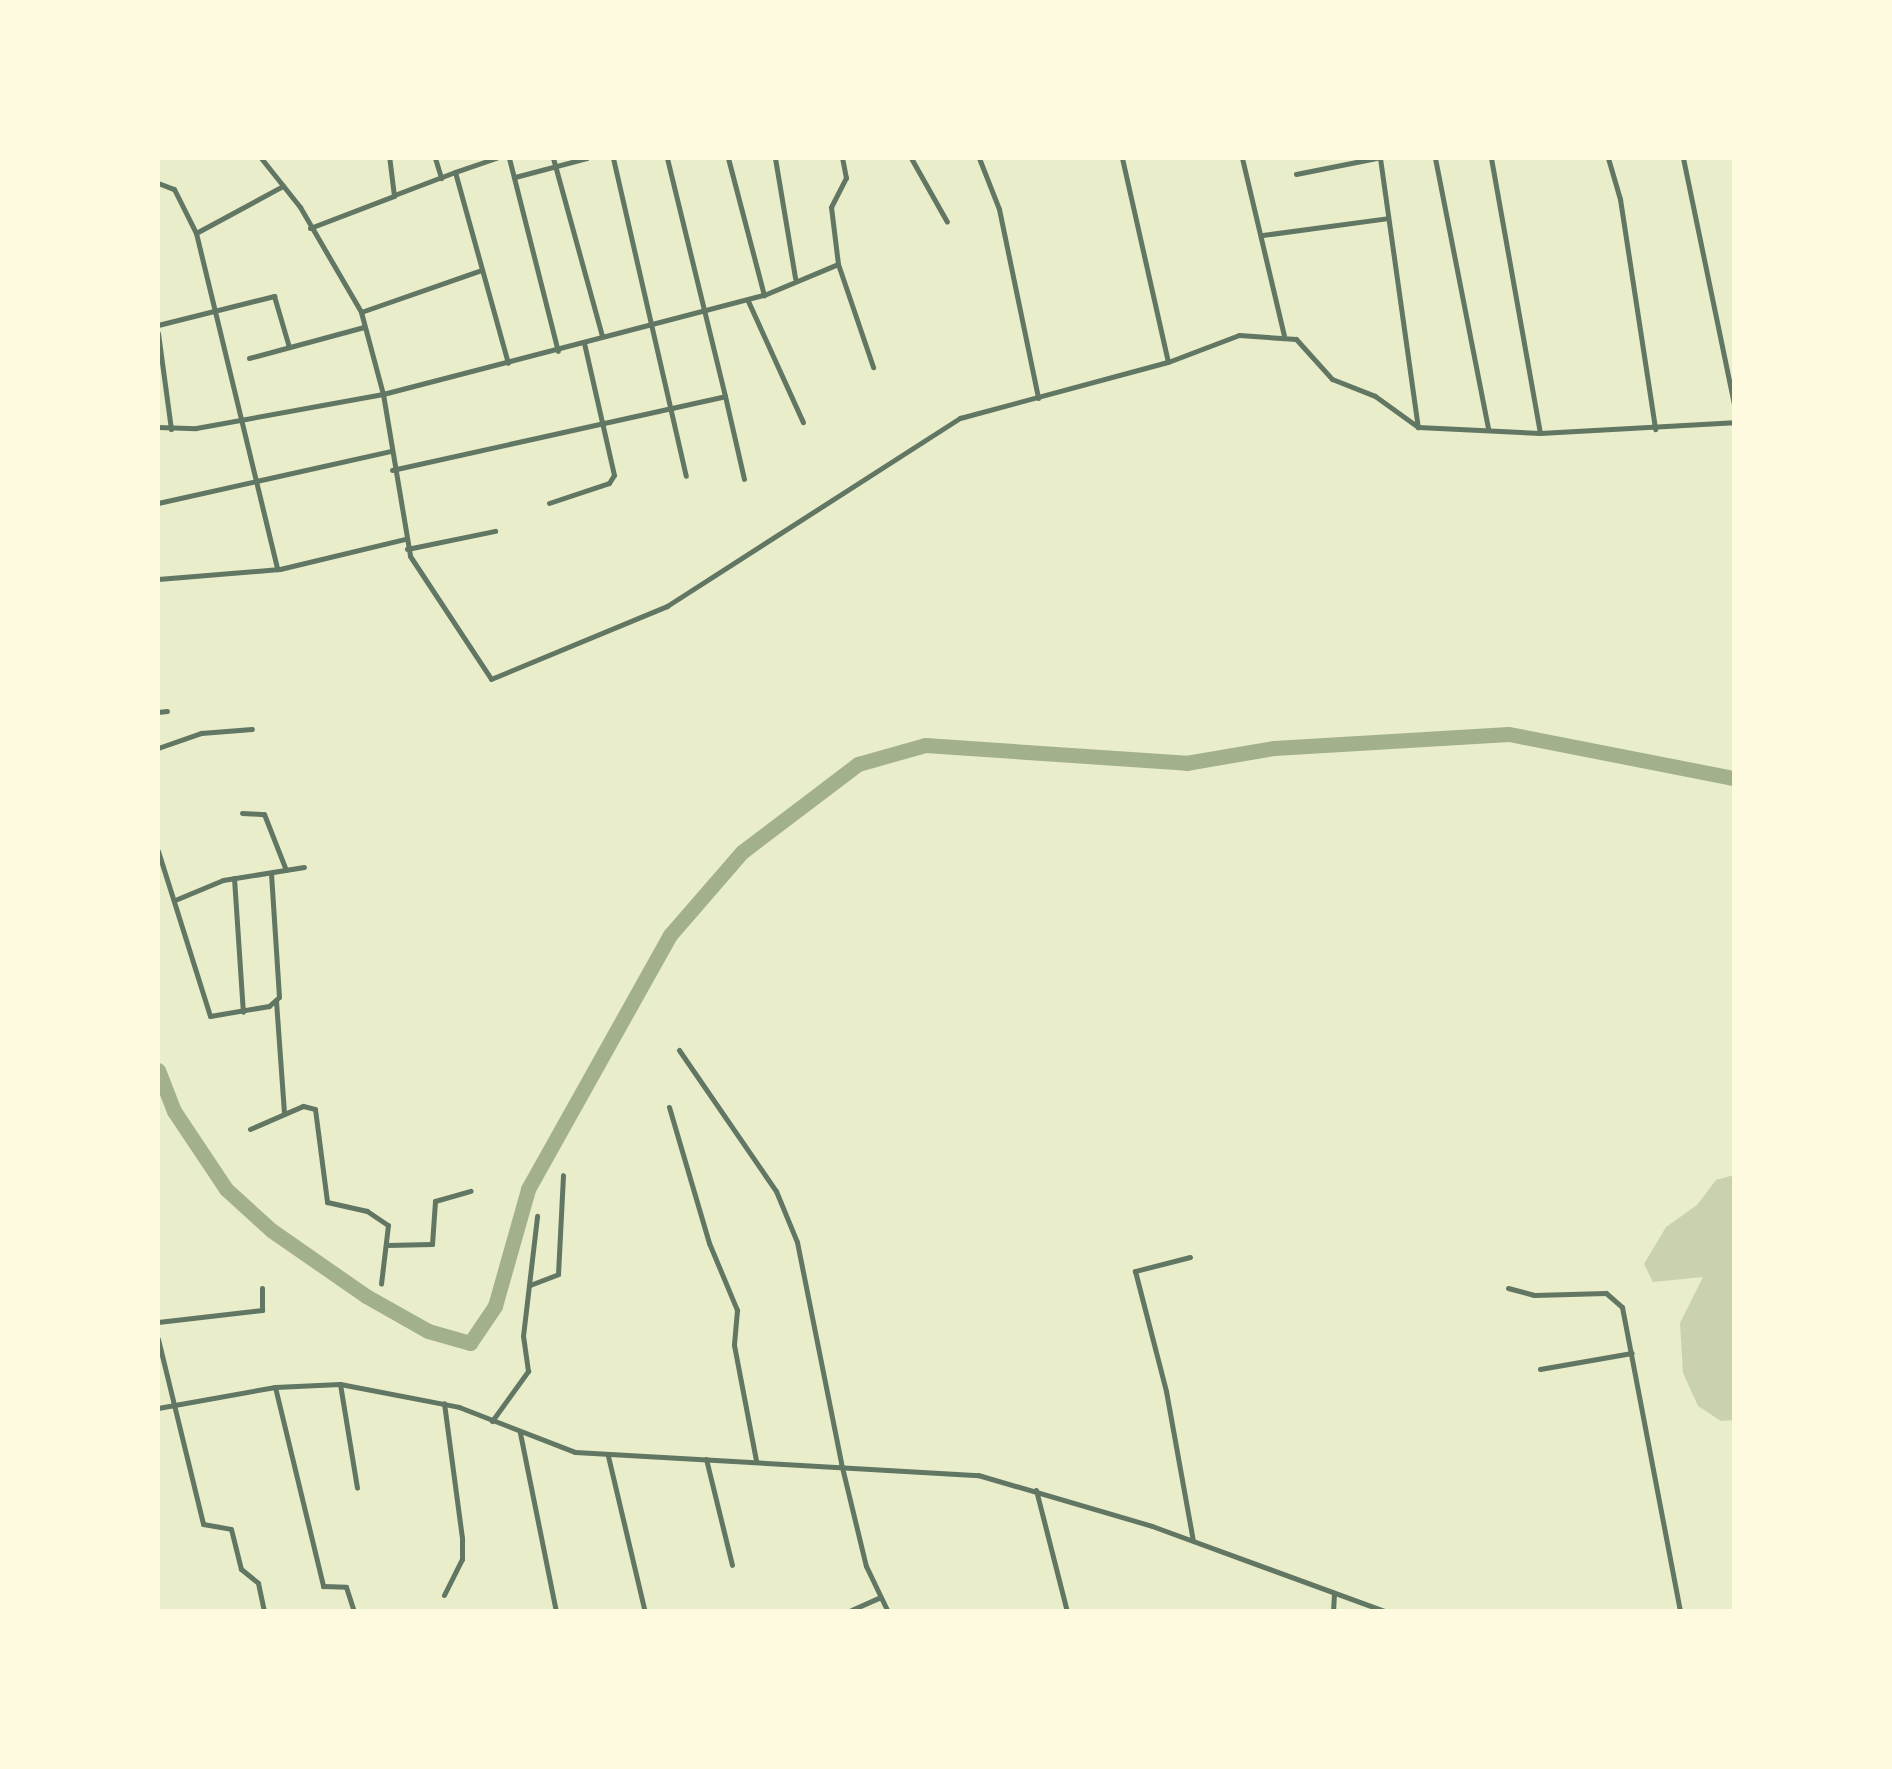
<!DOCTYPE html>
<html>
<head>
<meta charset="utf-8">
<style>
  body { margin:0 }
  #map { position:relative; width:1892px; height:1769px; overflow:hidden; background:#e9edc9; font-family:"Public Sans",sans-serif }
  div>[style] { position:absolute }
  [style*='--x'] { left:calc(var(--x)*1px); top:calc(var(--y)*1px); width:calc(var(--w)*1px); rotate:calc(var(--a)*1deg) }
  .green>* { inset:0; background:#cad2ad }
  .river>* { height:15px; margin:-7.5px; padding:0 7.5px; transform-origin:7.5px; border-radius:7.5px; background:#a3b18a }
  .minor>* { height:5px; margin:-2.5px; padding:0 2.5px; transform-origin:2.5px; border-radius:2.5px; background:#617663 }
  span { translate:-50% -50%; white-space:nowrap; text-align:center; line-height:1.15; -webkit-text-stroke:9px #fefae0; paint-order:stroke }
  .frame { position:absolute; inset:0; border:160px solid #fefae0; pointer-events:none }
</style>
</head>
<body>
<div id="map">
  <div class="green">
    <div style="clip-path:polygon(1734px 1175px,1734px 1420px,1721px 1421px,1698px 1406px,1683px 1373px,1680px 1323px,1703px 1277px,1653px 1282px,1644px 1264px,1666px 1227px,1697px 1205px,1716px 1180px)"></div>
  </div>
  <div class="river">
    <div style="--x:158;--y:1070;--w:44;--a:68.7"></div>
    <div style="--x:174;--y:1111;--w:94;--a:56.3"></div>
    <div style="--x:226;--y:1189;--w:61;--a:42.3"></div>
    <div style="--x:271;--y:1230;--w:116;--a:34.8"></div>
    <div style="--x:366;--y:1296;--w:71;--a:29.4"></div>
    <div style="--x:428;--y:1331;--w:44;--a:15.9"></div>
    <div style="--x:470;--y:1343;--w:45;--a:-56"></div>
    <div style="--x:495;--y:1306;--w:122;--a:-74.2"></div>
    <div style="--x:528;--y:1189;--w:291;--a:-60.8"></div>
    <div style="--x:670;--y:935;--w:110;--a:-49.1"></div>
    <div style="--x:742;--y:852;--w:146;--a:-37.2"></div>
    <div style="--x:858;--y:764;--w:70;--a:-15.8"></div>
    <div style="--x:925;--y:745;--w:262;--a:3.9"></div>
    <div style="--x:1186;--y:763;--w:89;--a:-9.7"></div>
    <div style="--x:1274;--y:748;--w:235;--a:-3.4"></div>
    <div style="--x:1509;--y:734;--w:229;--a:11.1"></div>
  </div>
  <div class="minor">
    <div style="--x:261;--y:158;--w:63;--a:51.5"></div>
    <div style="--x:300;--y:207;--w:121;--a:59.8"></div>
    <div style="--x:361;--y:312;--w:85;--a:75"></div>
    <div style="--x:383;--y:394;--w:164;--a:80.5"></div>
    <div style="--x:410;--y:556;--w:147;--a:56.6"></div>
    <div style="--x:491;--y:679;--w:191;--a:-22.5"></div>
    <div style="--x:667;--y:606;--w:348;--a:-32.7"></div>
    <div style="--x:960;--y:418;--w:215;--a:-15.1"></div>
    <div style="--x:1168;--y:362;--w:76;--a:-20.8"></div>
    <div style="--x:1239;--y:335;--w:57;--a:4"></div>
    <div style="--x:1296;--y:339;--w:54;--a:48"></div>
    <div style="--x:1332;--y:379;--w:46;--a:21.6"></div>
    <div style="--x:1375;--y:396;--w:53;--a:35.8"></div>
    <div style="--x:1418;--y:427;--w:122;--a:2.8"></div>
    <div style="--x:1540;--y:433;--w:194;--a:-3.2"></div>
    <div style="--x:435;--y:158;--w:21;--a:73"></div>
    <div style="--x:496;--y:158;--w:43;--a:161.1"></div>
    <div style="--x:455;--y:172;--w:198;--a:74.5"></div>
    <div style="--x:509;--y:158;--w:199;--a:75.8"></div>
    <div style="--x:553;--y:158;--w:185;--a:74.6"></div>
    <div style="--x:613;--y:158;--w:326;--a:77.1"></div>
    <div style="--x:728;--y:158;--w:142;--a:75.3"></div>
    <div style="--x:775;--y:158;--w:122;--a:80.5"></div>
    <div style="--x:911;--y:158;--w:73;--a:60.6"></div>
    <div style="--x:979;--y:158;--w:55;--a:68.6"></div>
    <div style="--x:999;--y:209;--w:193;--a:78.3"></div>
    <div style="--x:1122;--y:158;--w:209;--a:77.3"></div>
    <div style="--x:1242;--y:158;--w:182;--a:76.7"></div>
    <div style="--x:1380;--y:158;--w:272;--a:82"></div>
    <div style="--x:1435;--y:158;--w:276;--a:78.9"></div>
    <div style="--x:1491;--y:158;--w:279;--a:79.9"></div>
    <div style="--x:1608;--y:158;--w:43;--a:73.7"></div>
    <div style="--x:1620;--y:199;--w:233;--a:81.3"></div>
    <div style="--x:1683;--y:158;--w:251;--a:78.3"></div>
    <div style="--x:1296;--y:174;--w:82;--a:-11.3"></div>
    <div style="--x:515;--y:177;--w:74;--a:-14.8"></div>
    <div style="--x:158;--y:183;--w:17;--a:21"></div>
    <div style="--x:174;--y:189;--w:49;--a:63.4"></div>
    <div style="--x:196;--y:233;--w:346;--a:76.4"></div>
    <div style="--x:397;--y:194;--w:62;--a:-20.8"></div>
    <div style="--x:310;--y:228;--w:90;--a:-20.9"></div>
    <div style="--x:394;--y:196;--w:38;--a:-97"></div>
    <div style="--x:196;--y:233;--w:99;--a:-28.4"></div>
    <div style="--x:1263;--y:235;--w:126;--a:-7.7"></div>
    <div style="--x:838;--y:264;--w:109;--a:71.2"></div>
    <div style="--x:748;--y:301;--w:133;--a:65.6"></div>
    <div style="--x:361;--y:312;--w:125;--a:-19.2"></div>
    <div style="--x:158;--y:325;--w:120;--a:-14"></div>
    <div style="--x:274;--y:296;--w:53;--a:73.6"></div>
    <div style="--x:158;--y:333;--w:97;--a:82.3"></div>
    <div style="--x:249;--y:358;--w:119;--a:-15.1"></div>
    <div style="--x:725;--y:396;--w:85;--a:77.1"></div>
    <div style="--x:158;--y:427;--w:38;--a:2"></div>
    <div style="--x:196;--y:428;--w:190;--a:-10.3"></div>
    <div style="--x:383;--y:394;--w:394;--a:-14.6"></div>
    <div style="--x:764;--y:295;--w:80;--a:-22.7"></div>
    <div style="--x:838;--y:264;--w:57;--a:-97"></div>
    <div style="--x:831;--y:207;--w:33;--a:-63"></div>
    <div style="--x:846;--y:178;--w:20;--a:-101"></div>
    <div style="--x:392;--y:470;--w:341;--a:-12.5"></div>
    <div style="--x:725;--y:396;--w:245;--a:-103.7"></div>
    <div style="--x:158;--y:503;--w:238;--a:-12.6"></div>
    <div style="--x:549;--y:503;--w:63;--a:-18.4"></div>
    <div style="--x:609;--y:483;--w:9;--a:-58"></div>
    <div style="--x:614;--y:475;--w:135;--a:-102.8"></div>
    <div style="--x:407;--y:549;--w:90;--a:-11.6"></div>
    <div style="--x:158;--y:579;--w:122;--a:-4.7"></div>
    <div style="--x:280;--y:569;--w:129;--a:-13.5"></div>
    <div style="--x:158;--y:712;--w:9;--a:-6"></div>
    <div style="--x:158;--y:748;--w:46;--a:-19.2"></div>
    <div style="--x:201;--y:733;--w:51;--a:-4.5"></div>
    <div style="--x:242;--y:813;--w:22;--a:3"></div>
    <div style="--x:264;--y:814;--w:60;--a:68.6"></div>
    <div style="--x:158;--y:851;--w:173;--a:72.5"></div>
    <div style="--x:210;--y:1016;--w:60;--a:-9.6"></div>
    <div style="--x:269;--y:1006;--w:13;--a:-42"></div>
    <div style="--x:279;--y:997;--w:124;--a:-93.7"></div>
    <div style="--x:234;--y:878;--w:134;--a:86.2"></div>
    <div style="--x:175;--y:900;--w:52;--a:-22.6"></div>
    <div style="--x:223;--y:880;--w:82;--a:-9.1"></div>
    <div style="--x:276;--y:1001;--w:112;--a:85.9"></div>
    <div style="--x:679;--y:1050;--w:171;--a:55.5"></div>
    <div style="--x:776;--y:1191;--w:55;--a:67.6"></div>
    <div style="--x:797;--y:1242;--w:225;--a:78.7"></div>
    <div style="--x:841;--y:1463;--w:106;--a:76.4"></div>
    <div style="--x:866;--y:1566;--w:51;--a:64.4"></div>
    <div style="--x:669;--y:1107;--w:142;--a:73.6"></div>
    <div style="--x:709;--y:1243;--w:73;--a:67.3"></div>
    <div style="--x:737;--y:1310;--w:35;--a:95"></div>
    <div style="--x:734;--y:1345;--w:117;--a:79.2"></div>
    <div style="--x:250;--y:1129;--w:58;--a:-23.5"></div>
    <div style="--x:303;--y:1106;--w:12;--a:14"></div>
    <div style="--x:315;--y:1109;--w:94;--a:82.6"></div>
    <div style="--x:327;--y:1202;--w:41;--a:12.7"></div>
    <div style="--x:367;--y:1211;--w:25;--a:34"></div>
    <div style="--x:388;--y:1225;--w:59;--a:96.8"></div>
    <div style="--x:387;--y:1245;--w:45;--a:-1.3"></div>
    <div style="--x:432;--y:1244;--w:43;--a:-86"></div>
    <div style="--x:435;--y:1201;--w:37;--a:-16"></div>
    <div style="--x:1190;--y:1257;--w:57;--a:165.7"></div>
    <div style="--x:1135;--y:1271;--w:124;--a:75.5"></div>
    <div style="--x:1166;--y:1391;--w:152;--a:79.8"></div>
    <div style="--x:530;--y:1285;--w:30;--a:-21"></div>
    <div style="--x:558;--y:1274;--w:99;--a:-87.1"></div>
    <div style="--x:1508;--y:1288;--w:27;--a:15"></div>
    <div style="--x:1534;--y:1295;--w:72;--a:-1.6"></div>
    <div style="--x:1606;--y:1293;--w:21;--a:41"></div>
    <div style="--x:1622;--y:1307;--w:310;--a:79.2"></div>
    <div style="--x:158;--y:1322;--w:105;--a:-6.6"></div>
    <div style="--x:262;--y:1310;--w:22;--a:-90"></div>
    <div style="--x:158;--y:1339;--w:190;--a:76.3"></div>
    <div style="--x:203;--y:1524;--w:28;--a:10"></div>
    <div style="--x:231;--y:1529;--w:41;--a:76"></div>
    <div style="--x:241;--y:1569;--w:22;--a:39"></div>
    <div style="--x:258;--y:1583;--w:30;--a:78"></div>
    <div style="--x:1540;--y:1369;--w:93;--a:-9.9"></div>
    <div style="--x:340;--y:1384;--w:105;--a:80.7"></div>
    <div style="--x:275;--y:1387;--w:205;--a:76.4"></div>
    <div style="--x:323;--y:1586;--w:23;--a:2"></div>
    <div style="--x:346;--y:1587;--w:26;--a:72"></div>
    <div style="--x:158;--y:1408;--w:119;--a:-10.2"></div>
    <div style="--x:275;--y:1387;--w:65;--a:-2.6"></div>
    <div style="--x:340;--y:1384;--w:121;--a:10.9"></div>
    <div style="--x:459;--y:1407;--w:124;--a:21.2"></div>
    <div style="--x:575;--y:1452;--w:404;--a:3.3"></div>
    <div style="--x:978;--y:1475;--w:181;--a:16.3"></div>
    <div style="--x:1152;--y:1526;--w:250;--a:20.1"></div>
    <div style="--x:492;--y:1421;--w:62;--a:-54.2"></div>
    <div style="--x:528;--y:1371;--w:35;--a:-98"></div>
    <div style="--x:523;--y:1336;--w:121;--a:-83.3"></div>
    <div style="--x:520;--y:1433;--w:183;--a:78.6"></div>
    <div style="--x:608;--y:1456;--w:160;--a:76.7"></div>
    <div style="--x:706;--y:1459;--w:109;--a:76.2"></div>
    <div style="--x:1036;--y:1490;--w:126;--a:75.7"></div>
    <div style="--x:444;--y:1595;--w:40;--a:-63.4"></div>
    <div style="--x:462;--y:1559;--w:21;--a:-90"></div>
    <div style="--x:462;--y:1538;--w:136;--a:-97.6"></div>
    <div style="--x:847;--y:1612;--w:36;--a:-24"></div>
    <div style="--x:1333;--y:1612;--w:19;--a:-87"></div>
  </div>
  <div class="frame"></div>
</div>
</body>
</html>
